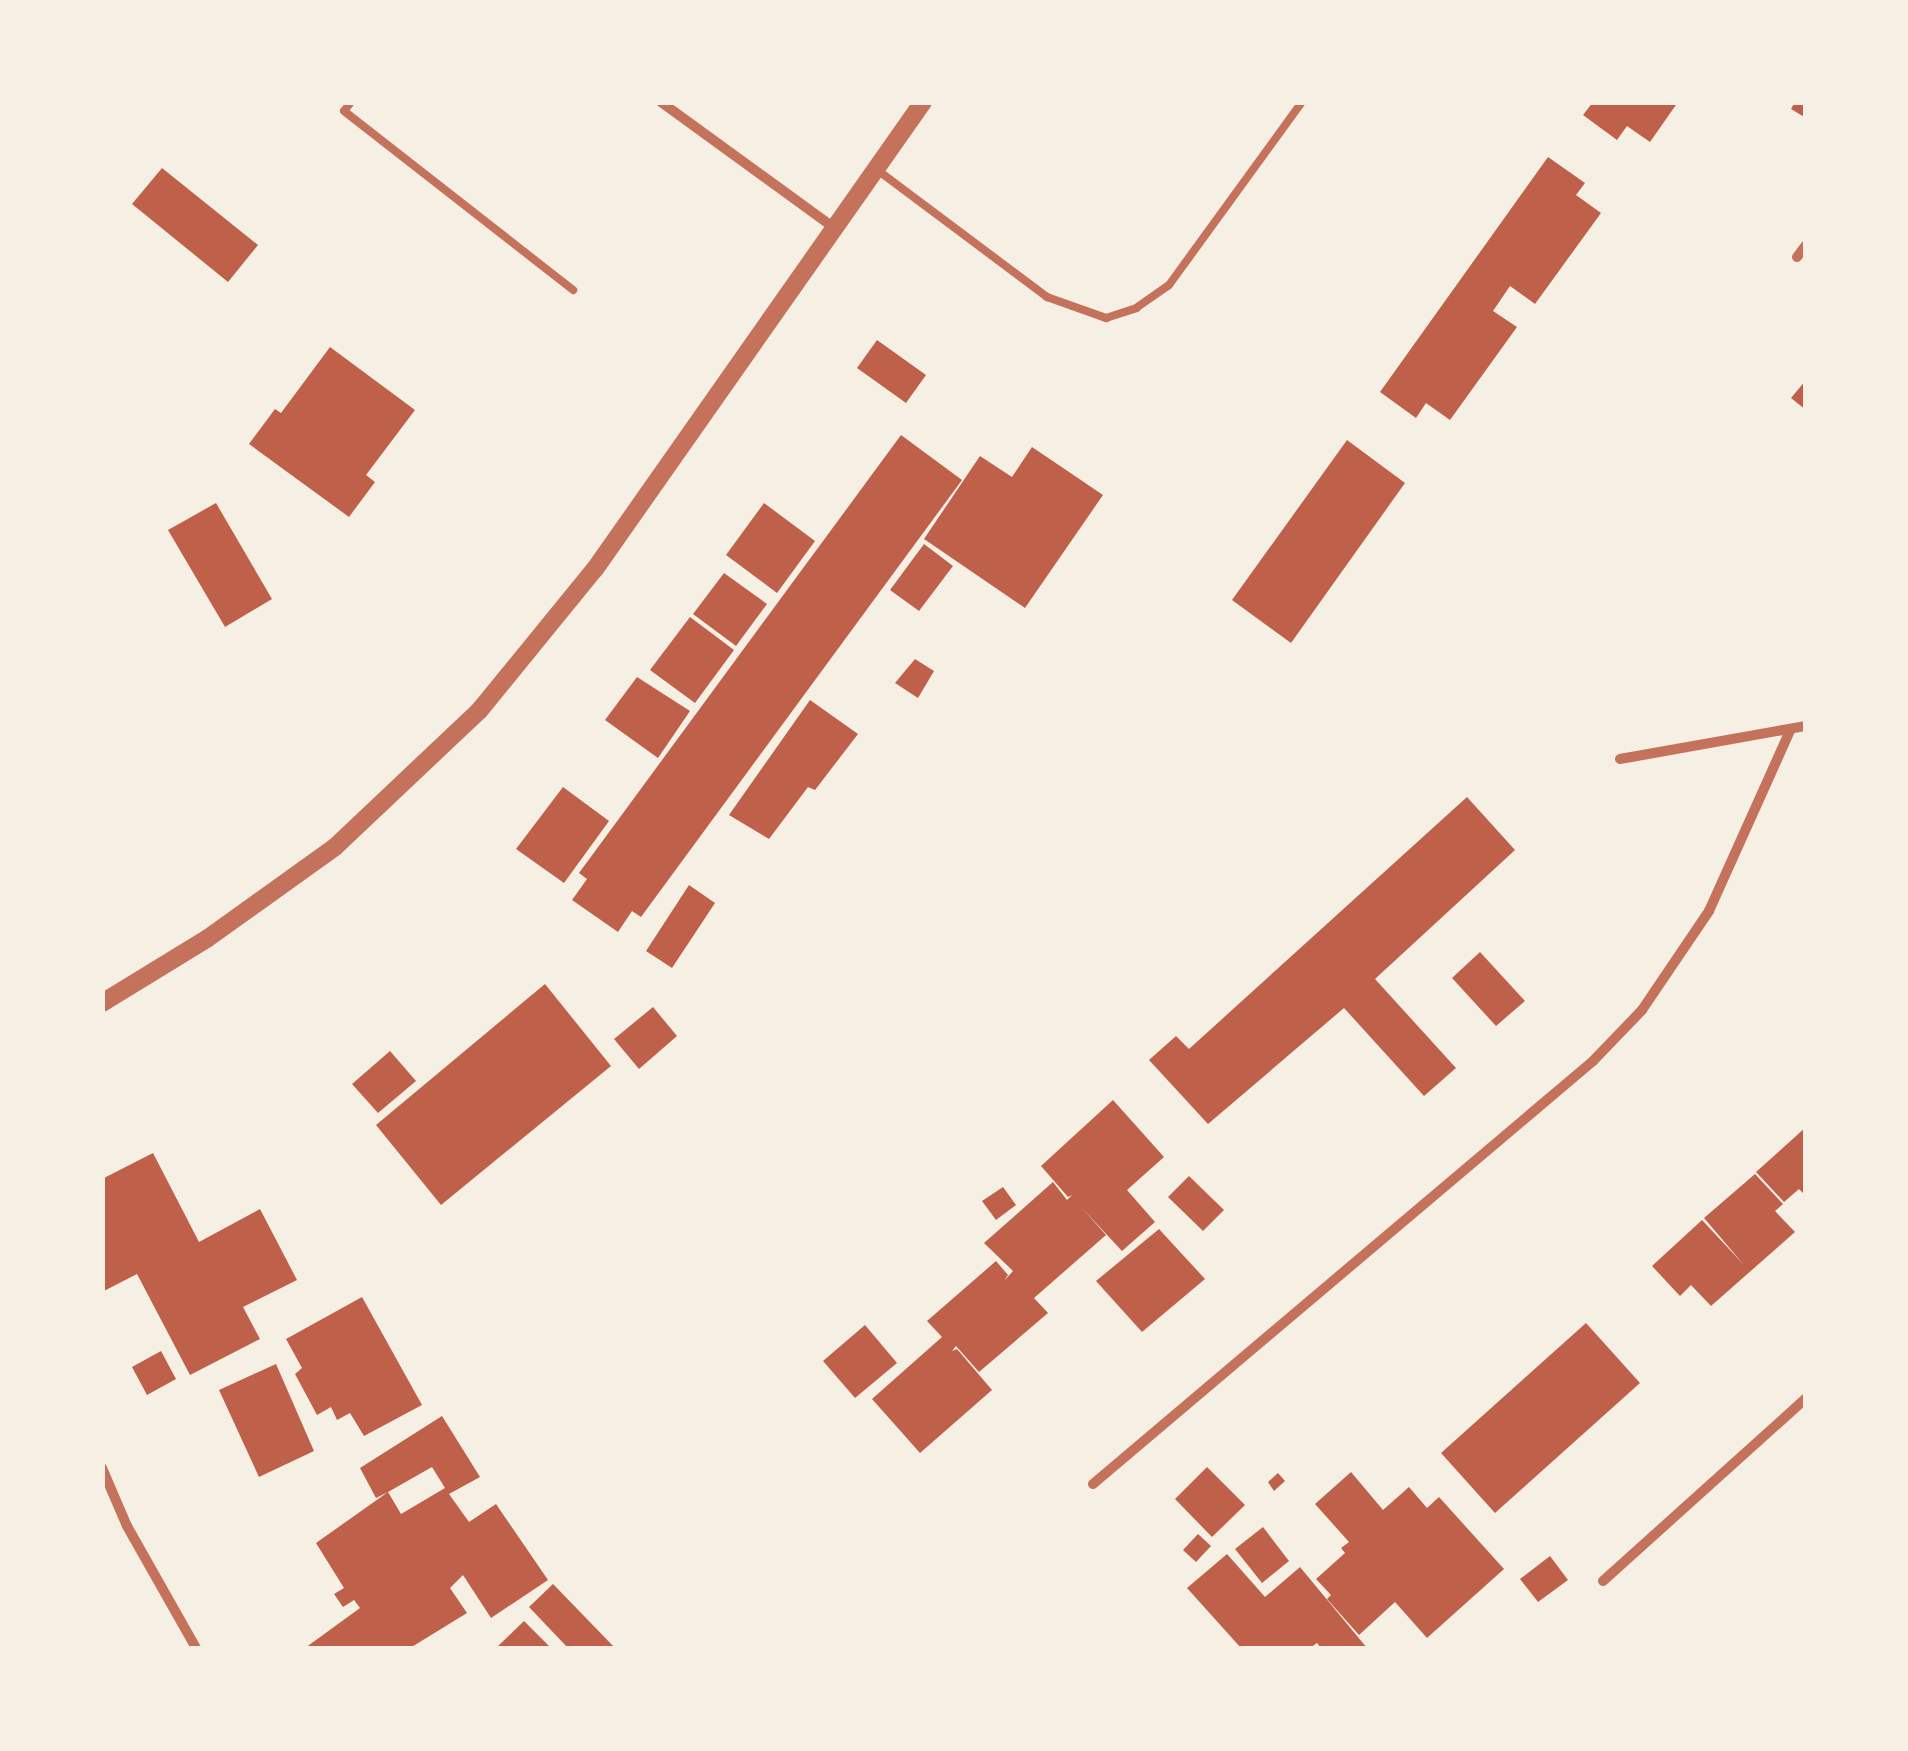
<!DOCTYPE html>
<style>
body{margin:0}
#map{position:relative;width:1908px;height:1751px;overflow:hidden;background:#f6efe4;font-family:"Work Sans",sans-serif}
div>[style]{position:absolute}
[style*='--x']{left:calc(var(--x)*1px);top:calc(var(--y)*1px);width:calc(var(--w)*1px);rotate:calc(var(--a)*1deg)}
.building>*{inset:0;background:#bf614a}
.service>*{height:8px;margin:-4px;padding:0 4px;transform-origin:4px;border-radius:4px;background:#c5725c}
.minor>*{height:10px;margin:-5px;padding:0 5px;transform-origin:5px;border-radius:5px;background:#c5725c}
.tertiary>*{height:18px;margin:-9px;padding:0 9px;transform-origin:9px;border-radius:9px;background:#c5725c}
span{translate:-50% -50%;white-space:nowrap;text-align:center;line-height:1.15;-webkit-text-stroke:10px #f6efe4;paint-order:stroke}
.frame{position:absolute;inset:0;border:105px solid #f6efe4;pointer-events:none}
</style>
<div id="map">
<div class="building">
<i style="clip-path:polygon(1593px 102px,1678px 102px,1650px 142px,1627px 126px,1617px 140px,1583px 115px)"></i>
<i style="clip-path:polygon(1795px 102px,1806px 102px,1806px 118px,1791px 109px)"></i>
<i style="clip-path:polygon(1548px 157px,1585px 183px,1576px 195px,1601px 213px,1535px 304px,1510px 286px,1493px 311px,1517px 327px,1450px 420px,1426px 403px,1416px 418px,1380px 392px)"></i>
<i style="clip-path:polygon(162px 168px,258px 245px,228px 282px,132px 204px)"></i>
<i style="clip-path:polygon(877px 340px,926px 375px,906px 403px,857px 368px)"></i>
<i style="clip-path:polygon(330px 347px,415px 410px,366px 475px,375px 482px,349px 517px,249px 444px,275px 409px,281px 413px)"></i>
<i style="clip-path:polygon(1806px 380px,1806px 410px,1791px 398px)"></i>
<i style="clip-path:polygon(901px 435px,962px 480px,641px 917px,632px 911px,618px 932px,572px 900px,587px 879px,579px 873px)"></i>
<i style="clip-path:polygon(1347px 440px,1405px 483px,1291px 643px,1232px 600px)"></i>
<i style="clip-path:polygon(1032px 447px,1103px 495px,1025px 608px,924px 539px,980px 456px,1012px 477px)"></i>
<i style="clip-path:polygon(216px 503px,272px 599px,225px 627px,168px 530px)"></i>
<i style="clip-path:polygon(764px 503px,815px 541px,777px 593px,726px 555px)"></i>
<i style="clip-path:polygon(924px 544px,953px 566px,919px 611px,890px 590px)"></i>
<i style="clip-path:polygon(724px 573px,767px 604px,736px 646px,693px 614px)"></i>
<i style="clip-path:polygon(690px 617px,734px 650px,695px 703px,650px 670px)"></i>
<i style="clip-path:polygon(915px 659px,934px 671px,918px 698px,895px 683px)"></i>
<i style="clip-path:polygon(637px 677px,690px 711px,658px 758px,605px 720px)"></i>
<i style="clip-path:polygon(810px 700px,858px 734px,815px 790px,808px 787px,769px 839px,729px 815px)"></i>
<i style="clip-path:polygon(563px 787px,609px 821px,564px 883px,516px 849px)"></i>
<i style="clip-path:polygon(1467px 797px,1515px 850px,1375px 979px,1456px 1068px,1424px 1096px,1344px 1008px,1208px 1124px,1149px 1060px,1176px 1036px,1189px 1049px)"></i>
<i style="clip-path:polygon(689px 885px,715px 903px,672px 968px,646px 951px)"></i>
<i style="clip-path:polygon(1480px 952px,1525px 1001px,1496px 1026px,1452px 978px)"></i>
<i style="clip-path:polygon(545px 984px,611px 1066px,441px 1205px,376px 1125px)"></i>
<i style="clip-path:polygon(653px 1007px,677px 1036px,639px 1069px,614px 1039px)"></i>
<i style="clip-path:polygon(390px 1051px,416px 1081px,378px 1113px,352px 1084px)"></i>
<i style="clip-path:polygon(1113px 1100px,1164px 1157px,1127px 1190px,1155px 1222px,1122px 1251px,1082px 1208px,1106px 1235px,1034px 1298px,1048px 1313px,979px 1372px,956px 1346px,952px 1351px,957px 1349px,992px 1390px,920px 1453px,872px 1399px,942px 1337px,927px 1321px,996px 1261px,1008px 1275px,1004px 1281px,1013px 1271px,984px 1243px,1053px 1182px,1067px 1200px,1072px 1195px,1068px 1197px,1041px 1166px)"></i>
<i style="clip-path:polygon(1806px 1127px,1806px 1196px,1799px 1189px,1784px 1202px,1756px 1172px)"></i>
<i style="clip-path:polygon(153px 1153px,199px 1242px,260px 1209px,297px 1280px,243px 1307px,260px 1339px,190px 1375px,137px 1274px,102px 1292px,102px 1179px)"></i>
<i style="clip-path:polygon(1755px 1174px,1783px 1204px,1775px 1211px,1795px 1232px,1711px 1306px,1691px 1285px,1680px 1296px,1652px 1266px,1702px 1220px,1744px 1265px,1704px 1218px)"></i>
<i style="clip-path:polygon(1189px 1176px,1224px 1210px,1203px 1231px,1168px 1197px)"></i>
<i style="clip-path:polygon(1003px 1187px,1016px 1205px,996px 1220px,982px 1201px)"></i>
<i style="clip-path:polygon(1159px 1229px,1205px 1279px,1142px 1332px,1096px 1281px)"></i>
<i style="clip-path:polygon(362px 1297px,422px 1405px,364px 1436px,350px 1413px,337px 1420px,331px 1407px,317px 1415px,295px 1374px,302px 1368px,286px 1339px)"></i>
<i style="clip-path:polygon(1586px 1323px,1640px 1383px,1495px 1513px,1441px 1453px)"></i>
<i style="clip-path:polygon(865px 1325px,897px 1363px,855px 1398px,823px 1361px)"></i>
<i style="clip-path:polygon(161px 1351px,176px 1379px,147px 1395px,132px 1367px)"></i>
<i style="clip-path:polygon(276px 1364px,314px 1451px,259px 1477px,219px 1390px)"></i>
<i style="clip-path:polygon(evenodd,442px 1416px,480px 1477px,449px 1494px,469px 1522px,496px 1504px,548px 1580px,491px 1618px,463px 1575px,450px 1588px,467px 1613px,410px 1648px,305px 1648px,360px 1608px,354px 1600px,343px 1607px,334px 1594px,344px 1588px,316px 1543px,388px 1492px,376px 1498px,360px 1468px,442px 1416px,432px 1467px,445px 1488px,401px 1514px,388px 1492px,432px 1467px)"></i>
<i style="clip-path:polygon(1207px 1467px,1245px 1505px,1212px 1537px,1175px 1499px)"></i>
<i style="clip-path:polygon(1351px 1472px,1383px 1510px,1409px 1487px,1427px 1508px,1439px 1497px,1504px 1569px,1427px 1638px,1395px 1602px,1359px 1635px,1327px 1599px,1331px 1595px,1316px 1579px,1345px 1553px,1341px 1548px,1349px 1542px,1315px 1504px)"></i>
<i style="clip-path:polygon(1278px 1473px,1285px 1481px,1274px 1491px,1268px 1482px)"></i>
<i style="clip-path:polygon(1263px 1527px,1289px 1561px,1262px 1583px,1235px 1549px)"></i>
<i style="clip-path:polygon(1198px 1534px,1211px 1546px,1196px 1562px,1183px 1550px)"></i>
<i style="clip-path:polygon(1227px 1554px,1265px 1597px,1300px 1567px,1367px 1648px,1321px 1648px,1317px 1643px,1310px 1648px,1241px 1648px,1187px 1588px)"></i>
<i style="clip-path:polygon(1550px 1556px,1568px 1580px,1538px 1602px,1520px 1579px)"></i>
<i style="clip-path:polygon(553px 1584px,615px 1648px,568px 1648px,529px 1607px)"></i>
<i style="clip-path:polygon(524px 1621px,551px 1648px,496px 1648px)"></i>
</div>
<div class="service">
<i style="--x:351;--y:102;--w:11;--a:128"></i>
<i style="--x:344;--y:111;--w:291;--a:38"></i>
<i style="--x:876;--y:169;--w:214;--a:36.8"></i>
<i style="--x:1047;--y:297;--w:63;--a:19.6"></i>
<i style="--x:1106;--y:318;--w:32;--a:-18"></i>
<i style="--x:1136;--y:308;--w:40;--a:-34.9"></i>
<i style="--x:1169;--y:285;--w:226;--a:-54"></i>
</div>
<div class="minor">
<i style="--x:661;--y:102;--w:213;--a:36"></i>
<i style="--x:1797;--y:257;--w:15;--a:-53"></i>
<i style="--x:1620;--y:759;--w:189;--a:-10.1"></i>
<i style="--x:102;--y:1468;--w:63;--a:66.7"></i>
<i style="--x:127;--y:1526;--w:140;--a:60.5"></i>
<i style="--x:1093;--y:1484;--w:655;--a:-40.23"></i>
<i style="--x:1593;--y:1061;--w:71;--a:-46.1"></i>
<i style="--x:1642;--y:1010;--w:120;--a:-55.9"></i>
<i style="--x:1709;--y:911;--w:197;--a:-65.8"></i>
<i style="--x:1603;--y:1581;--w:273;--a:-42"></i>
</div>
<div class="tertiary">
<i style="--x:102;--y:1003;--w:124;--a:-31.5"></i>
<i style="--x:208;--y:938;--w:156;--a:-35.6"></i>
<i style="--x:335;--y:847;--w:198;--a:-43.4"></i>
<i style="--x:479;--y:711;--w:183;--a:-50.8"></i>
<i style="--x:595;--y:569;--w:571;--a:-54.92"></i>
</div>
<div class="frame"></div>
</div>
